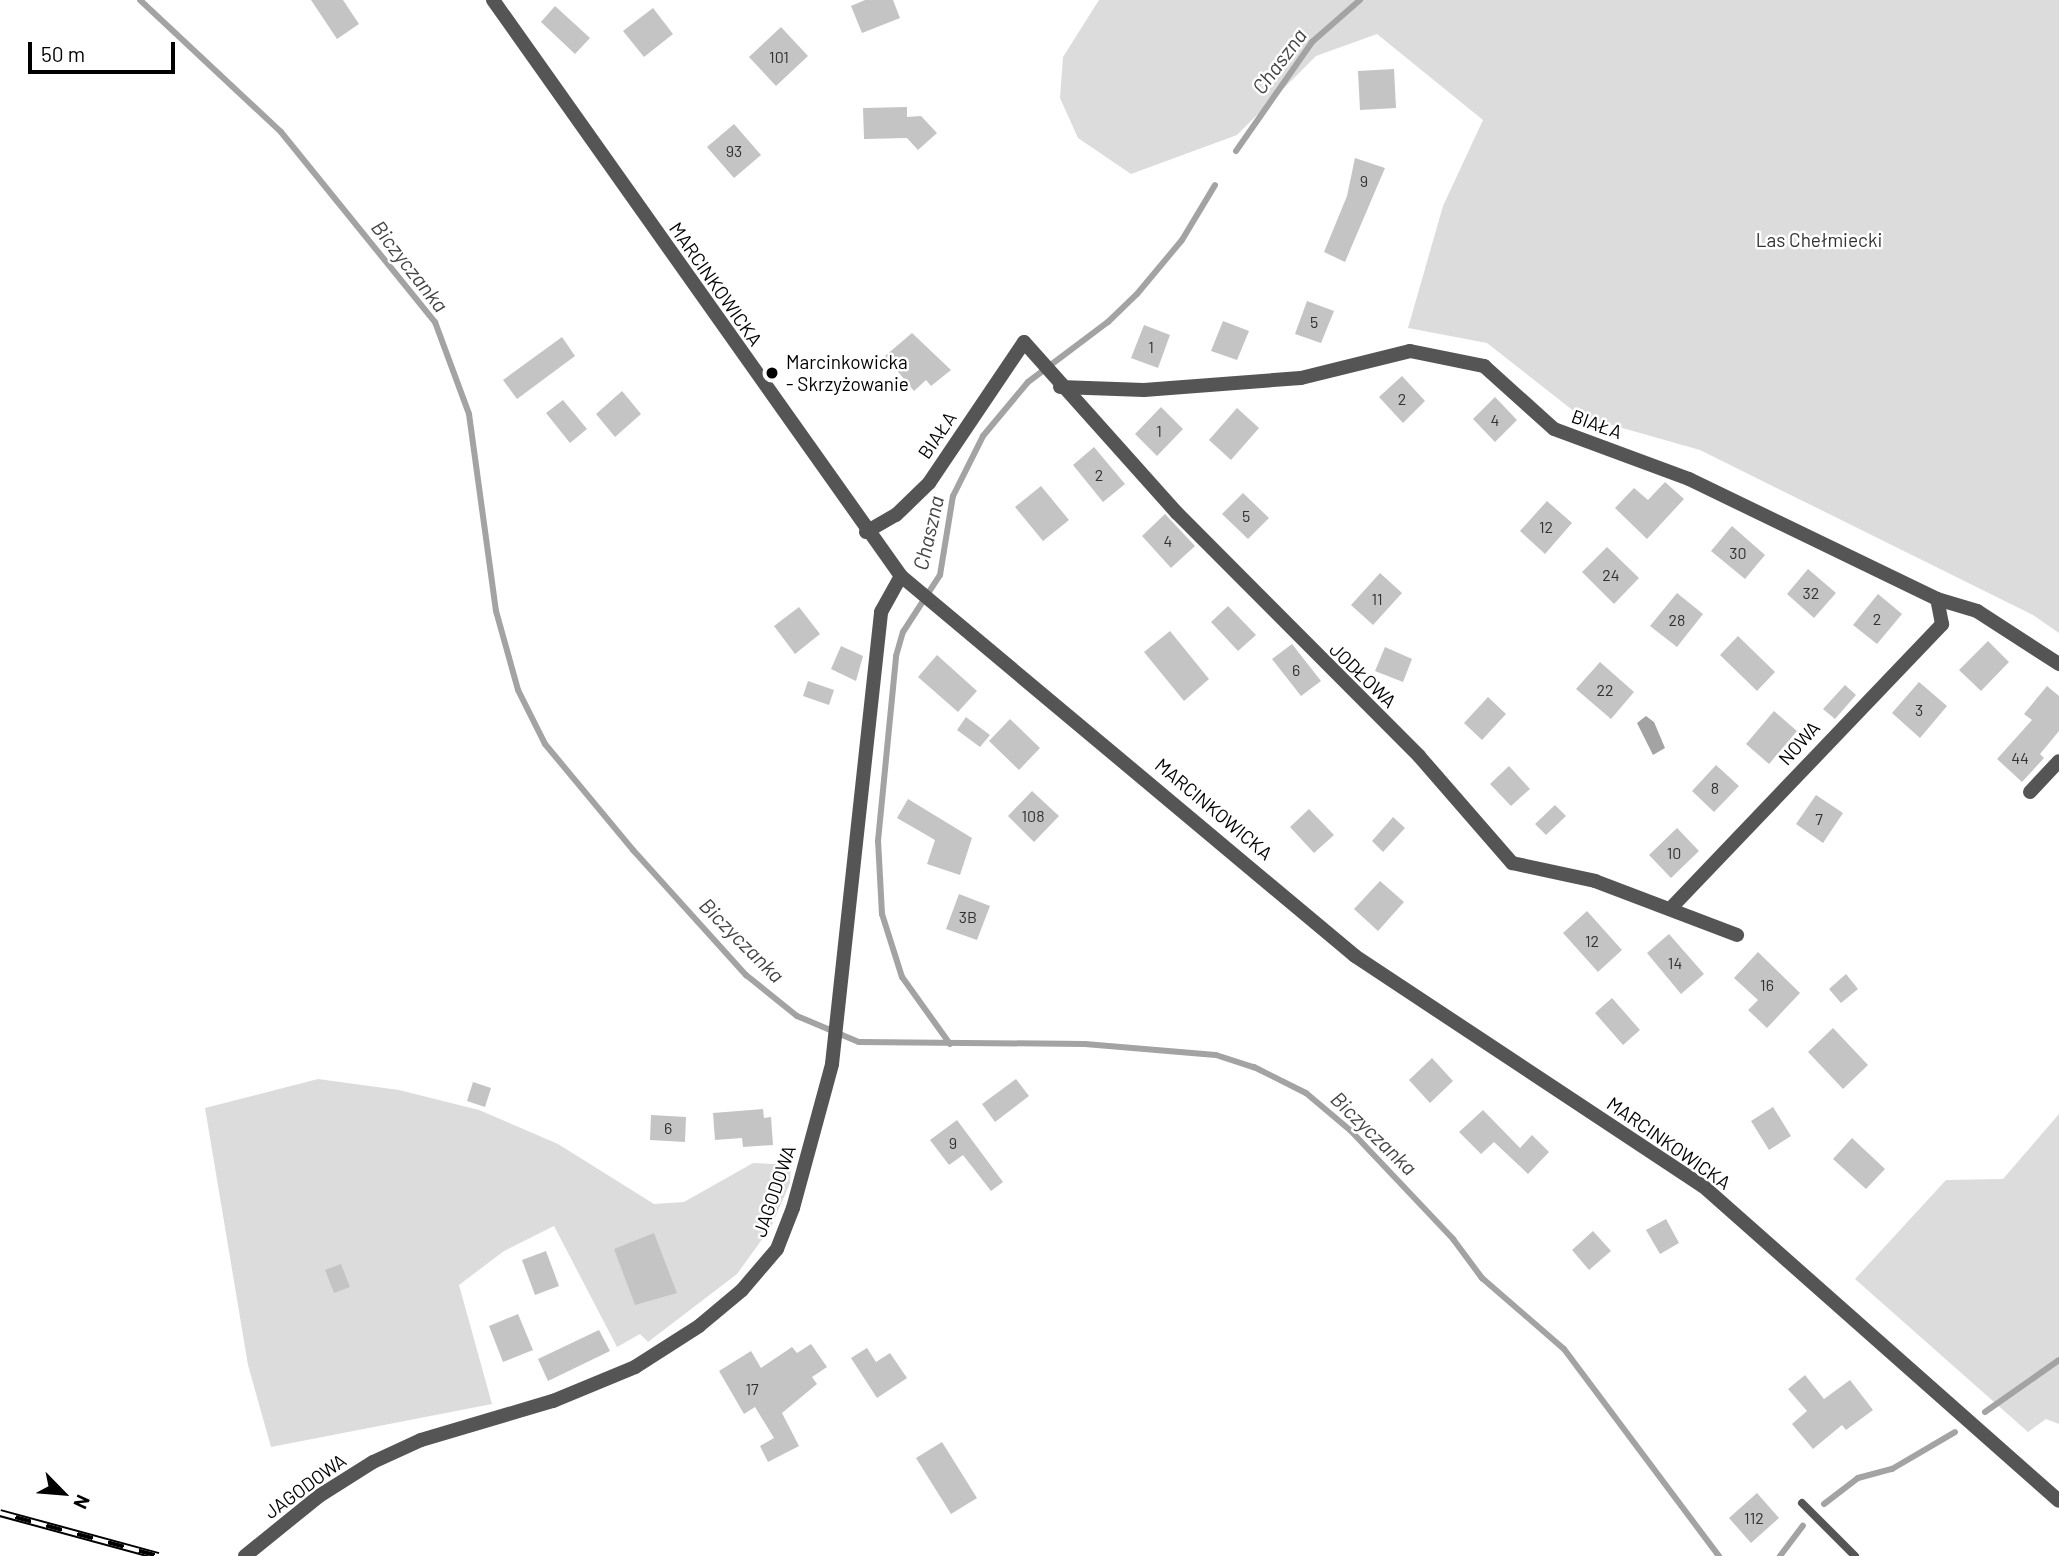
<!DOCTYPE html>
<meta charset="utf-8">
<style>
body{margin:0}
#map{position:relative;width:2059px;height:1556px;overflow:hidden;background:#fff;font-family:Barlow,sans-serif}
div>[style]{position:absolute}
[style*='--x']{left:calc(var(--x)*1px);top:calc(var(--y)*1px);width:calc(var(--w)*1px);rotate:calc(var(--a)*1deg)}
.green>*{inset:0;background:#dcdcdc}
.water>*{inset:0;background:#a3a3a3}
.stream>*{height:6px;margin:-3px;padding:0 3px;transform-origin:3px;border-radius:3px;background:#a3a3a3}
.building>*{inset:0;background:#c4c4c4}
.service>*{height:8px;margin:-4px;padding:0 4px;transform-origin:4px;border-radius:4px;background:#555}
.minor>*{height:14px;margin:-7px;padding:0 7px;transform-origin:7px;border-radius:7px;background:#555}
.tertiary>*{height:14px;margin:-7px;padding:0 7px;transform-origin:7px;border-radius:7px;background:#555}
.rail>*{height:8px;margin-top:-4px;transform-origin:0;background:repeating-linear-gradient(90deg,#fff 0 16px,#000 0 32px);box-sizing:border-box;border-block:2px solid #000}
.dots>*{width:19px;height:19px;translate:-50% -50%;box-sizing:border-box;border:4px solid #fff;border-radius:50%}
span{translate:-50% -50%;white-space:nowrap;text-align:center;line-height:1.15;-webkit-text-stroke:5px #fff;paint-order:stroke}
.number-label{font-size:16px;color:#313131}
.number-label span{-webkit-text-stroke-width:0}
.park-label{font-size:19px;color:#333}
.street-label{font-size:19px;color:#000}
.poi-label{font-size:19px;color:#000}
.left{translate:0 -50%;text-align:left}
.water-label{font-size:21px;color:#444;font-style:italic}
.north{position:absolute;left:28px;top:1458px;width:70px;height:70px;-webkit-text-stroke:5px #fff;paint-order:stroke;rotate:115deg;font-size:19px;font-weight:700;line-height:28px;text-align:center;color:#000}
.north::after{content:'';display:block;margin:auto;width:24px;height:32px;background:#000;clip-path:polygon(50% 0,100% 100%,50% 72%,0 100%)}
.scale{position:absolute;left:28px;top:42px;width:147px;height:32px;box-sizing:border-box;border:4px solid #000;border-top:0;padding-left:9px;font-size:21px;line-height:24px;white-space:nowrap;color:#000;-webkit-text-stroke:5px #fff;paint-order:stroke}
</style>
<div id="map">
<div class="green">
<i style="clip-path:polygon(1099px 0,2059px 0,2059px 633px,2033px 615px,1700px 450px,1580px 416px,1487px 343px,1408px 328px,1443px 206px,1483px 120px,1377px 34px,1316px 56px,1237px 135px,1131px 174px,1078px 138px,1060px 98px,1063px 57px)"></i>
<i style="clip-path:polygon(318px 1079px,399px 1090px,479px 1110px,558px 1144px,654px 1204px,684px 1202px,753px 1163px,791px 1165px,790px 1183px,771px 1227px,737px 1274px,648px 1342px,640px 1334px,617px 1347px,554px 1226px,504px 1251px,459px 1285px,492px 1404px,271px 1447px,248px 1365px,205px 1108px)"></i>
<i style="clip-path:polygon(2059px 1114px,2059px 1424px,2046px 1419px,2028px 1432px,1855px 1279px,1946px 1180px,2003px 1179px)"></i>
</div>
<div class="water">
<i style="clip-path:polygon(1646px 716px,1654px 722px,1665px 748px,1653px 755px,1637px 723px)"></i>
</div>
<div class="stream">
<i style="--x:140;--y:0;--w:193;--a:43.1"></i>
<i style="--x:281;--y:132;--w:245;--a:51"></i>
<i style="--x:435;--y:322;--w:98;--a:69.7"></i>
<i style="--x:469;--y:414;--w:199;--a:82.2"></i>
<i style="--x:496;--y:611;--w:82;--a:74.4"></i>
<i style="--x:518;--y:690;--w:60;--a:63.4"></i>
<i style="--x:545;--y:744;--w:138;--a:50.3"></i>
<i style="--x:633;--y:850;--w:169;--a:47.9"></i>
<i style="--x:746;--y:975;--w:65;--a:38.8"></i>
<i style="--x:797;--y:1016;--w:67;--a:22.8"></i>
<i style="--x:859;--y:1042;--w:226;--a:0.5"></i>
<i style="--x:1085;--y:1044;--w:131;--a:4.8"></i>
<i style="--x:1216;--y:1055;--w:40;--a:18"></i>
<i style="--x:1254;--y:1067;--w:58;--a:26.6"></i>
<i style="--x:1306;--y:1093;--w:59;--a:40.2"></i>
<i style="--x:1351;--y:1131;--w:149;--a:46.6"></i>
<i style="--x:1453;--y:1239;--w:49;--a:53.4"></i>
<i style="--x:1482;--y:1278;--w:108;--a:40.9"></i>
<i style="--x:1564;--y:1349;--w:259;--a:53.2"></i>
<i style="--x:1236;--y:151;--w:133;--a:-55.1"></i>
<i style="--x:1312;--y:42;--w:64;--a:-41.2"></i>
<i style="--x:950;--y:1044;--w:82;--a:-125.6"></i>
<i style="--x:902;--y:977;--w:66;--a:-107.6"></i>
<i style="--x:882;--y:914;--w:73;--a:-93.1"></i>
<i style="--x:878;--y:841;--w:186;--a:-84.4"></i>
<i style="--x:896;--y:656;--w:25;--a:-74"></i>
<i style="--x:903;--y:632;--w:68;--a:-57"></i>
<i style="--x:940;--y:575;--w:80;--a:-80.7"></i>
<i style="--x:953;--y:496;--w:67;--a:-63.4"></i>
<i style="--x:983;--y:436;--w:70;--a:-50.2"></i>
<i style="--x:1028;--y:382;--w:100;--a:-36.9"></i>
<i style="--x:1108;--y:322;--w:40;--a:-44"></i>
<i style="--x:1137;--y:294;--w:70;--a:-50.2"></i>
<i style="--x:1182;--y:240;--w:64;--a:-59"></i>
<i style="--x:1985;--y:1412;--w:90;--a:-35.1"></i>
<i style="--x:1824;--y:1504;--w:43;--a:-37.4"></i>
<i style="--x:1858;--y:1478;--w:35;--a:-15"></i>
<i style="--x:1892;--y:1469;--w:73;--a:-30.4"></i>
<i style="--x:1780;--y:1556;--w:38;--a:-53"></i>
</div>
<div class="building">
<i style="clip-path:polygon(311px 0,343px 0,359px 24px,337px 39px)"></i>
<i style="clip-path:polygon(865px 0,893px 0,900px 18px,862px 33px,851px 6px)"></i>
<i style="clip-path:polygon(555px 6px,590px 38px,575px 54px,541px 22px)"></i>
<i style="clip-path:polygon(653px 8px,673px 34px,644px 57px,623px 31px)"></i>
<i style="clip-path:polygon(781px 27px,808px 56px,776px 86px,749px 57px)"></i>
<i style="clip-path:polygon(1394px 69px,1396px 108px,1360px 110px,1358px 71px)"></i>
<i style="clip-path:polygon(907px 107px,907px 117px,921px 116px,937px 133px,918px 150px,907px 138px,864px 139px,863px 108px)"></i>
<i style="clip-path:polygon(734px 124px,761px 155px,734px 178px,707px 147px)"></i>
<i style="clip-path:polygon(1355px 158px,1385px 168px,1345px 262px,1324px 252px,1347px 196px)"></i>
<i style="clip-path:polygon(1307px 301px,1334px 311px,1321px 343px,1295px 334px)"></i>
<i style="clip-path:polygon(1223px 321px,1249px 331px,1237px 360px,1211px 351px)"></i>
<i style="clip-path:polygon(1144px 325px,1170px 335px,1158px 368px,1131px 358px)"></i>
<i style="clip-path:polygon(912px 333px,951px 370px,931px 386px,926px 380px,914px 391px,885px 356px)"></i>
<i style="clip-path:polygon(562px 337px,575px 356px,517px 399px,503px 380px)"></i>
<i style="clip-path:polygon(1402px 376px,1425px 401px,1403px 423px,1379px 397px)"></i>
<i style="clip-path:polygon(622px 391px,641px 414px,615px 437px,596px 414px)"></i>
<i style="clip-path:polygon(1495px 397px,1517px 420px,1495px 442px,1473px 419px)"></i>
<i style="clip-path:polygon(563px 400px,587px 429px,570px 443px,546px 413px)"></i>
<i style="clip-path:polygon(1161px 407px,1183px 429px,1157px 456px,1135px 434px)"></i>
<i style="clip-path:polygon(1237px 408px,1259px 428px,1231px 460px,1209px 440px)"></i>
<i style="clip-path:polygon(1094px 447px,1125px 484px,1103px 502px,1073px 465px)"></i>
<i style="clip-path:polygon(1665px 482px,1684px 499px,1647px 539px,1615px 508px,1634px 488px,1648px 500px)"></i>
<i style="clip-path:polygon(1041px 486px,1069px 520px,1043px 541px,1015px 507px)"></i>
<i style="clip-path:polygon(1243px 493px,1269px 518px,1248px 539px,1222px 514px)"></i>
<i style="clip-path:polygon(1547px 501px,1572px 523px,1545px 554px,1520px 531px)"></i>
<i style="clip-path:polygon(1165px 514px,1195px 546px,1171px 568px,1142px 536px)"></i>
<i style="clip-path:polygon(1732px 526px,1765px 555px,1745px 579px,1711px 551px)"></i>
<i style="clip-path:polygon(1607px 547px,1639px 578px,1614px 604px,1582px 572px)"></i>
<i style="clip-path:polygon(1808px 569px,1836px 593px,1814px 618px,1787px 594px)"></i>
<i style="clip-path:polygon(1380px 573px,1402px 593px,1373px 625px,1351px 605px)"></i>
<i style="clip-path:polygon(1677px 593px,1703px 614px,1677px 647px,1650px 626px)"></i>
<i style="clip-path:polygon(1878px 594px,1902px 614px,1877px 644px,1853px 625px)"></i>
<i style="clip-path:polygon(1228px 606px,1256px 635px,1238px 651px,1211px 622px)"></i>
<i style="clip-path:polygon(799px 607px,820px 634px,795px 654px,774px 626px)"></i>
<i style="clip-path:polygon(1170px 631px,1209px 679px,1184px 701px,1144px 652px)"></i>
<i style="clip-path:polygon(1738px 636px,1775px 672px,1757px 691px,1720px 655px)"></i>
<i style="clip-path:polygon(1988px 641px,2009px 662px,1981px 691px,1959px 670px)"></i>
<i style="clip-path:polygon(1292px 644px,1321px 681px,1301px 696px,1272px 659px)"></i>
<i style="clip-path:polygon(841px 646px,863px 656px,856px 681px,831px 669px)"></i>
<i style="clip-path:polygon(1385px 647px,1412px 659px,1403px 682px,1375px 671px)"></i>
<i style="clip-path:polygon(937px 655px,977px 691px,958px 712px,918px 677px)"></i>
<i style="clip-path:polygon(1600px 662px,1634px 692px,1611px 719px,1576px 689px)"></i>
<i style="clip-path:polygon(808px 681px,834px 690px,829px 705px,803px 696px)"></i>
<i style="clip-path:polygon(1919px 682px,1947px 706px,1920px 738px,1892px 713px)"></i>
<i style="clip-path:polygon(1845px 685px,1856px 695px,1835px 719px,1823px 709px)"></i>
<i style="clip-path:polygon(2047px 686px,2059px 696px,2059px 731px,2040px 754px,2044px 758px,2022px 782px,1997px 759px,2032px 720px,2024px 714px)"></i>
<i style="clip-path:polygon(1488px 697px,1506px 714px,1482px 740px,1464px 723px)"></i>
<i style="clip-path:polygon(1774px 711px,1797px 731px,1769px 764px,1746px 744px)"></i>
<i style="clip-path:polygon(966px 717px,990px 735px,980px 747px,957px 730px)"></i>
<i style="clip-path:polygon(1010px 719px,1040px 748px,1019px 770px,989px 741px)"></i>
<i style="clip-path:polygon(1716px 765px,1739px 786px,1714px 812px,1692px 791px)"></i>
<i style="clip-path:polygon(1509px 766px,1530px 789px,1511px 806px,1490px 784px)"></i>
<i style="clip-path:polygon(1032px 791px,1059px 816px,1034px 842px,1008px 816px)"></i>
<i style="clip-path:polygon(1816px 795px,1843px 813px,1823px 843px,1796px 824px)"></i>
<i style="clip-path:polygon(908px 799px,972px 838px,960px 875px,927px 864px,935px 840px,897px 818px)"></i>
<i style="clip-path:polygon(1555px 805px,1566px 816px,1546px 835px,1535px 824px)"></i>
<i style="clip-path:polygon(1309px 809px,1334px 835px,1314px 853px,1290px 827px)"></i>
<i style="clip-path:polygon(1393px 817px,1405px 828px,1383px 852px,1372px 841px)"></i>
<i style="clip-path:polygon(1677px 828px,1699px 851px,1671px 878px,1649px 855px)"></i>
<i style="clip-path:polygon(1380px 881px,1404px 902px,1378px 931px,1354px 909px)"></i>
<i style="clip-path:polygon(959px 894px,990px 906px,977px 940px,946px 929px)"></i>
<i style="clip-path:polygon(1587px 911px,1622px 950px,1598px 972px,1563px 933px)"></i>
<i style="clip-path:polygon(1669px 934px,1704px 974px,1681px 994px,1647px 953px)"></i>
<i style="clip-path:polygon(1758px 952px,1800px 993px,1767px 1028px,1748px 1010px,1758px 1000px,1734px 978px)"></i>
<i style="clip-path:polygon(1846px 974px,1858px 989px,1841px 1003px,1829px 989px)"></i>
<i style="clip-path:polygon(1612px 998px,1640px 1030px,1623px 1045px,1595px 1013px)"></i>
<i style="clip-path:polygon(1833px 1028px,1868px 1065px,1843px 1089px,1808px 1052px)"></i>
<i style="clip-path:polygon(1432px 1058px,1453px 1081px,1430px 1103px,1409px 1080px)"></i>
<i style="clip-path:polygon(1016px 1079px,1029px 1096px,995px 1122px,982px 1104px)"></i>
<i style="clip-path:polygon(473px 1082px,491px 1088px,485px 1107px,467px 1101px)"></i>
<i style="clip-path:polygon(1773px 1107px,1791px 1136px,1769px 1150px,1751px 1121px)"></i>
<i style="clip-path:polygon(763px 1109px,764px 1118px,771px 1117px,773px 1145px,743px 1147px,742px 1138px,715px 1140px,713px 1113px)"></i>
<i style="clip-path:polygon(1483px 1110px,1520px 1148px,1532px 1135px,1549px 1152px,1528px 1174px,1494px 1142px,1481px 1154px,1459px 1132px)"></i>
<i style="clip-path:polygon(651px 1115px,686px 1117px,685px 1142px,650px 1140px)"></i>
<i style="clip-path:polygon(957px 1120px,1003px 1182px,991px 1191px,963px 1155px,949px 1165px,930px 1140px)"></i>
<i style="clip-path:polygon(1852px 1138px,1885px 1169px,1866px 1189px,1833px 1159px)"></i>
<i style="clip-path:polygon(1666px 1219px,1679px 1243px,1660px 1254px,1646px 1230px)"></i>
<i style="clip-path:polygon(1593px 1231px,1611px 1251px,1589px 1270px,1572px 1250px)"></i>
<i style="clip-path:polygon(654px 1233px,677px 1293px,635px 1305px,614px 1249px)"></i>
<i style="clip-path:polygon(546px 1251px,559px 1286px,535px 1295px,522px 1260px)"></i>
<i style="clip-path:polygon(341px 1264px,350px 1287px,334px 1293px,325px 1270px)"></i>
<i style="clip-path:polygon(518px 1314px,533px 1350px,503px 1362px,489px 1326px)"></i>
<i style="clip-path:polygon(599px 1330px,610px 1351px,548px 1381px,538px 1359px)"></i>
<i style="clip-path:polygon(811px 1344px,827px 1367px,812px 1377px,817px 1384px,782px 1413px,799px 1446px,768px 1462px,760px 1446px,774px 1438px,755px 1407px,744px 1414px,719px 1371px,751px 1351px,761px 1368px,792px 1347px,797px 1353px)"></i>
<i style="clip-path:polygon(867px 1348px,876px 1362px,890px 1353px,907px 1378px,877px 1398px,851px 1358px)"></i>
<i style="clip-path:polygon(1805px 1375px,1824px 1399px,1850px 1380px,1873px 1410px,1846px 1430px,1842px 1425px,1813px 1449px,1792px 1424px,1807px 1411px,1788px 1389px)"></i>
<i style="clip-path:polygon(942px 1442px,977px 1498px,951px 1514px,916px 1458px)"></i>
<i style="clip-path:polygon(1757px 1493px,1779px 1518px,1751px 1543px,1729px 1518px)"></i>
</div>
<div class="service">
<i style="--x:1802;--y:1503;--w:75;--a:45"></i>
</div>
<div class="minor">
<i style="--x:1060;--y:387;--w:84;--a:2"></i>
<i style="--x:1144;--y:390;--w:157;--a:-4.4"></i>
<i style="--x:1301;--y:378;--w:112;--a:-13.9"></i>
<i style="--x:1410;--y:351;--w:76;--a:11.5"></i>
<i style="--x:1484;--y:366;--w:94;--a:42"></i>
<i style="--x:1554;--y:429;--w:144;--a:20.3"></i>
<i style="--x:1689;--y:479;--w:276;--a:25.8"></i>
<i style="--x:1937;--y:599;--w:42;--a:16.7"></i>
<i style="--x:1977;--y:611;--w:98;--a:32.9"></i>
<i style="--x:866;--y:532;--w:34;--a:-30"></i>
<i style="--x:896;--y:515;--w:46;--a:-44.1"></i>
<i style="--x:929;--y:483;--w:170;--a:-56"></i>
<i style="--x:1024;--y:342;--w:229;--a:48.2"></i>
<i style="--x:1177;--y:513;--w:343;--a:45.1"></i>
<i style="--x:1419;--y:756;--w:142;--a:49"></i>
<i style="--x:1512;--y:863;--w:85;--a:12.2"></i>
<i style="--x:1595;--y:881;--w:152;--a:20.8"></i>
<i style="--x:2030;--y:792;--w:42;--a:-46.9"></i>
<i style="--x:1670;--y:909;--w:394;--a:-46.3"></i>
<i style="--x:1942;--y:624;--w:25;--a:-101"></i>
<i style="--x:245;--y:1556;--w:95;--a:-39"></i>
<i style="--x:319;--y:1496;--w:64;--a:-32.2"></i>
<i style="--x:373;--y:1462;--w:53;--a:-24.6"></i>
<i style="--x:421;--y:1440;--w:138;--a:-16.5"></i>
<i style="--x:553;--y:1401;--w:89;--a:-22.5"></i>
<i style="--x:635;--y:1367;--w:76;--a:-32.6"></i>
<i style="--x:699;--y:1326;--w:56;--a:-39.9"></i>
<i style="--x:742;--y:1290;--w:54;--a:-49.5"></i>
<i style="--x:777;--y:1249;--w:44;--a:-68.7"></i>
<i style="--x:793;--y:1208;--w:149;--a:-74.8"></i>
<i style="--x:832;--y:1064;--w:455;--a:-83.8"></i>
<i style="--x:881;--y:612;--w:41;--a:-60.9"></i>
</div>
<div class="tertiary">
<i style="--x:493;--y:0;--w:706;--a:54.69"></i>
<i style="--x:901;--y:576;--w:592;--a:39.93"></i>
<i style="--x:1355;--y:956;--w:417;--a:33.5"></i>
<i style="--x:1703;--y:1186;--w:475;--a:41.5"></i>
</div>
<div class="rail">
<i style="--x:0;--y:1513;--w:164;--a:15.2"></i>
</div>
<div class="dots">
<i style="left:772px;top:373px;background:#000"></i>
</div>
<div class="number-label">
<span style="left:779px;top:57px">101</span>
<span style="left:734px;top:151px">93</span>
<span style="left:1364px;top:181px">9</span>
<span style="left:1314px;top:322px">5</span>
<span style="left:1151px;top:347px">1</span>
<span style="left:1402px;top:399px">2</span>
<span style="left:1495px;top:420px">4</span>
<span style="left:1159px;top:431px">1</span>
<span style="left:1099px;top:475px">2</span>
<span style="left:1246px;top:516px">5</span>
<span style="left:1546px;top:527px">12</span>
<span style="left:1168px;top:541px">4</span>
<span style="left:1738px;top:553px">30</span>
<span style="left:1611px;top:575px">24</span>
<span style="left:1811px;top:593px">32</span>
<span style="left:1377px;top:599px">11</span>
<span style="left:1877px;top:619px">2</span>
<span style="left:1677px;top:620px">28</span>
<span style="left:1296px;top:670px">6</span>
<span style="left:1605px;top:690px">22</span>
<span style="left:1919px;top:710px">3</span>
<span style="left:2020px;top:758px">44</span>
<span style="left:1715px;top:788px">8</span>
<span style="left:1033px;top:816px">108</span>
<span style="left:1819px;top:819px">7</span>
<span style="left:1674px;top:853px">10</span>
<span style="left:968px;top:917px">3B</span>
<span style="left:1592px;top:941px">12</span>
<span style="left:1675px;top:963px">14</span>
<span style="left:1767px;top:985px">16</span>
<span style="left:668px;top:1128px">6</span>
<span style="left:953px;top:1143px">9</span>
<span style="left:752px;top:1389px">17</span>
<span style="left:1754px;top:1518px">112</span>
</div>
<div class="park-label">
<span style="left:1819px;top:240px">Las Chełmiecki</span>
</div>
<div class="street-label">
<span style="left:716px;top:284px;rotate:55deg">MARCINKOWICKA</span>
<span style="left:1597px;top:424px;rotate:20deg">BIAŁA</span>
<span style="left:937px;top:435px;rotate:-56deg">BIAŁA</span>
<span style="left:1363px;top:675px;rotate:44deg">JODŁOWA</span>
<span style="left:1799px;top:743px;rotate:-48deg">NOWA</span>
<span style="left:1214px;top:809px;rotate:40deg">MARCINKOWICKA</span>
<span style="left:1669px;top:1143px;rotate:35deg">MARCINKOWICKA</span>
<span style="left:774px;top:1191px;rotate:-71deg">JAGODOWA</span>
<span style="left:305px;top:1486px;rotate:-36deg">JAGODOWA</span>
</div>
<div class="poi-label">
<span class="left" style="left:786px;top:373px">Marcinkowicka<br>- Skrzyżowanie</span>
</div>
<div class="water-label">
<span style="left:1279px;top:61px;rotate:-53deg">Chaszna</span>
<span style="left:410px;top:266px;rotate:52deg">Biczyczanka</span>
<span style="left:928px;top:533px;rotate:-77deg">Chaszna</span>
<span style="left:742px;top:940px;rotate:45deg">Biczyczanka</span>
<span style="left:1374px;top:1133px;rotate:44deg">Biczyczanka</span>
</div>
<div class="north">N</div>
<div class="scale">50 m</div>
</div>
